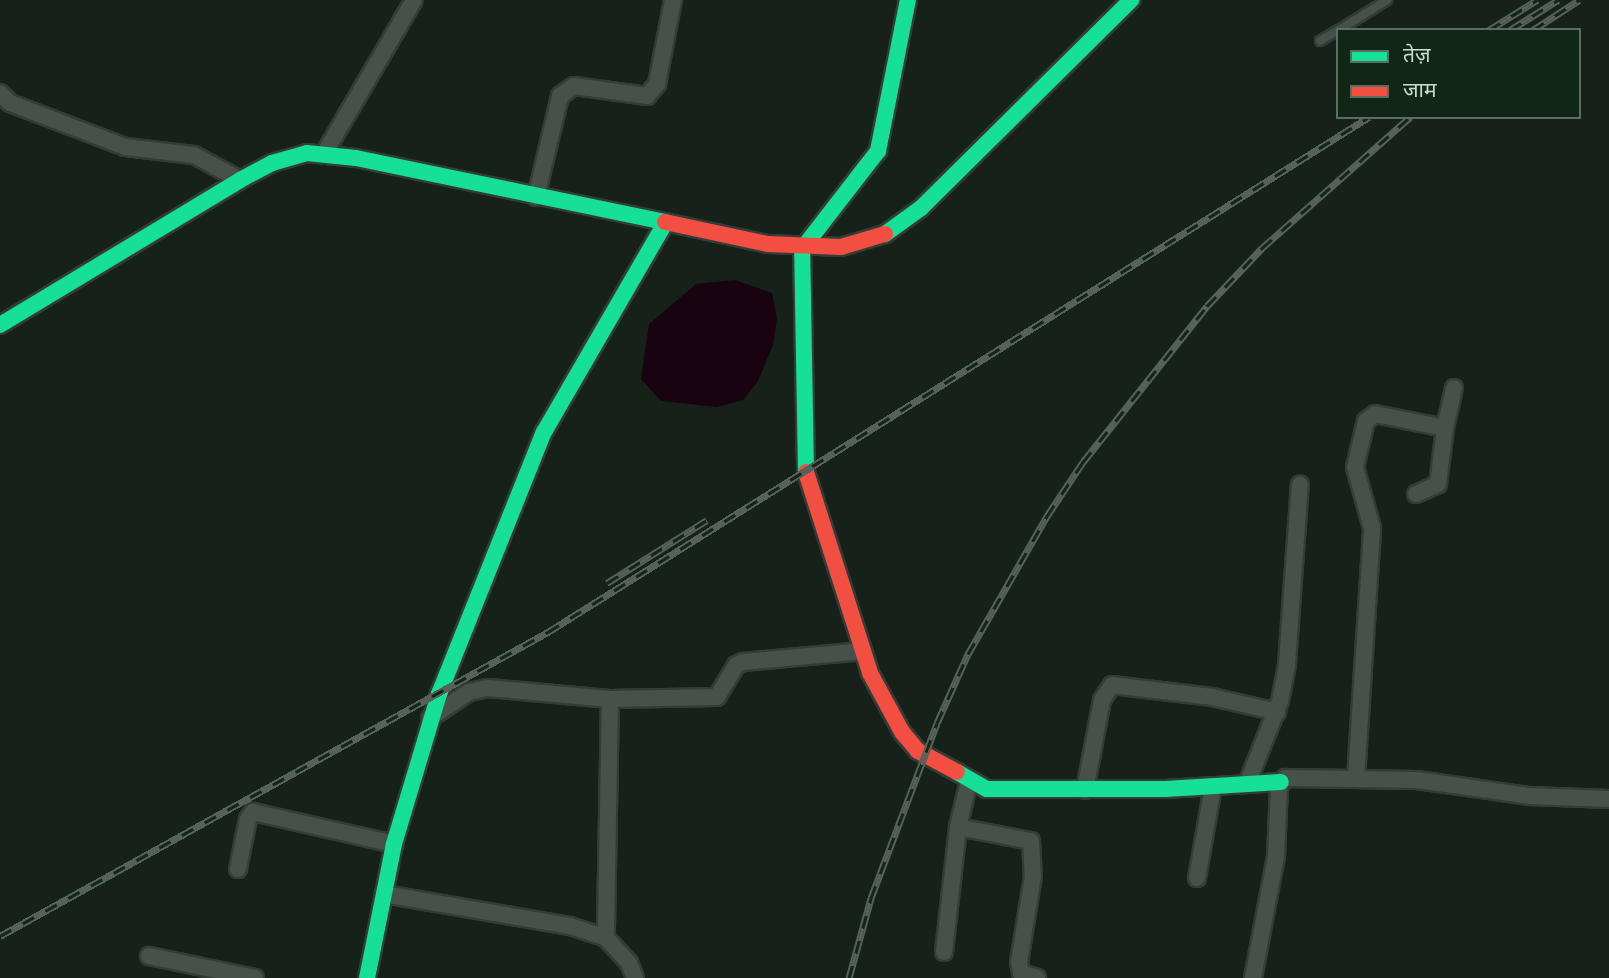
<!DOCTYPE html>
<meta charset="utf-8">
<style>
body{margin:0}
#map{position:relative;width:1609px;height:978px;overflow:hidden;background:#152119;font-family:Roboto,"Noto Sans Devanagari",sans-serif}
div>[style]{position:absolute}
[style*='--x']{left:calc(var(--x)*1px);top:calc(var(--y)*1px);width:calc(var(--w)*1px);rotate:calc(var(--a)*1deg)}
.water>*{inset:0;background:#1a0310}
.roads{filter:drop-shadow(2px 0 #333c36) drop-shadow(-2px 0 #333c36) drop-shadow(0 2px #333c36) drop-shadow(0 -2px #333c36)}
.lane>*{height:8px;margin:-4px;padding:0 4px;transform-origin:4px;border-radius:4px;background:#47514b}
.street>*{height:16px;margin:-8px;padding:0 8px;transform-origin:8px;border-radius:8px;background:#47514b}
.fast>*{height:16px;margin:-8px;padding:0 8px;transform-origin:8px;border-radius:8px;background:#16e098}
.jam>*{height:16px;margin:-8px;padding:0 8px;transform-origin:8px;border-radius:8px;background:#f24e42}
.rail>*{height:7px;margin-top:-3.5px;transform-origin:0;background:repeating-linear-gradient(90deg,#102617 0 13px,#58605a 0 26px);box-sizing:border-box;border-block:2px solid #58605a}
span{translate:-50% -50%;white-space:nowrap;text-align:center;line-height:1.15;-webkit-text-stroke:7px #102617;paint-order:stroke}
.legend{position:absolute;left:1336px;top:28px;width:245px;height:91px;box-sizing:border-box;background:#102617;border:2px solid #5c6e61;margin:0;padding:9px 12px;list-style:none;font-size:21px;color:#cddad0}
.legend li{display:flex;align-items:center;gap:14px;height:35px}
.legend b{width:35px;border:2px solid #5c6e61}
</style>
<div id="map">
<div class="water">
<i style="clip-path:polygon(735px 280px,772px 293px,777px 318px,773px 345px,758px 381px,743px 400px,717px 407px,661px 401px,641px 379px,649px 324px,696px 284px)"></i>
</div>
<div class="roads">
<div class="lane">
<i style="--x:1339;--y:30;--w:57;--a:-32"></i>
<i style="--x:1320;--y:41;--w:21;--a:-31"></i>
</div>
<div class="street">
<i style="--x:0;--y:93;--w:14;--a:45"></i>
<i style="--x:10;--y:103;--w:123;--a:20.9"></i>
<i style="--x:125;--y:147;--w:69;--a:6.6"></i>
<i style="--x:194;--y:155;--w:52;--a:28.5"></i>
<i style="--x:324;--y:154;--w:178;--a:-59.7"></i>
<i style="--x:536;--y:197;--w:104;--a:-76.6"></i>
<i style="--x:560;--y:96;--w:17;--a:-36"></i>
<i style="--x:574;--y:86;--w:74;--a:7.8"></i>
<i style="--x:647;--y:96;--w:16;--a:-50"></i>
<i style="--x:657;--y:84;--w:86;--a:-79.2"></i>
<i style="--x:1416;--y:494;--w:24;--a:-24"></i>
<i style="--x:1438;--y:484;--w:56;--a:-82.9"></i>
<i style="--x:610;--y:699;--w:107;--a:-1.1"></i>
<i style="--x:717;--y:697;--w:37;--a:-59"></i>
<i style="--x:736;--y:665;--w:8;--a:-23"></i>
<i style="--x:743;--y:662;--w:121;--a:-5.2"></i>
<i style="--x:430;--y:718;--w:47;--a:-33.7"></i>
<i style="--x:469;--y:692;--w:19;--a:-12"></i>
<i style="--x:488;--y:688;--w:122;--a:5.2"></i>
<i style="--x:610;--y:699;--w:239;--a:91"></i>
<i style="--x:1356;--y:778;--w:251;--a:-86.3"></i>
<i style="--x:1372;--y:528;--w:63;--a:-105.6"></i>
<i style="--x:1355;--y:467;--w:47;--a:-76.6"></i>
<i style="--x:1366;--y:421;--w:11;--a:-38"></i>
<i style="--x:1375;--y:414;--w:71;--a:11.3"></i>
<i style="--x:1445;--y:428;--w:41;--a:-77.3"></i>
<i style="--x:1247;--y:784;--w:89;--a:-68.3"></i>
<i style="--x:1280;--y:701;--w:38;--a:-79"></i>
<i style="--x:1287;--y:664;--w:180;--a:-85.9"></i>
<i style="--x:1085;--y:790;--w:92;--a:-79.3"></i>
<i style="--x:1102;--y:700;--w:18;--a:-56"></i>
<i style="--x:1112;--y:685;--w:101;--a:6.8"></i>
<i style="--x:1212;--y:697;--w:67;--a:13"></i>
<i style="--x:958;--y:827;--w:74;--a:10.9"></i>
<i style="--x:1031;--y:841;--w:35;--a:87"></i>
<i style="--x:1033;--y:876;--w:87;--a:99.2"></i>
<i style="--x:1019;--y:962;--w:11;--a:80"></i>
<i style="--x:1021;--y:973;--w:17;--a:17"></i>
<i style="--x:238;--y:869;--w:51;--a:-78.7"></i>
<i style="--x:248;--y:819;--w:9;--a:-54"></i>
<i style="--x:253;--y:812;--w:145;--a:12.8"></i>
<i style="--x:1197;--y:878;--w:93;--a:-80.1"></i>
<i style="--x:384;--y:894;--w:189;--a:9.8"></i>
<i style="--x:570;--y:926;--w:38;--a:18"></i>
<i style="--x:606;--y:938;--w:34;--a:47"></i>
<i style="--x:629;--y:963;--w:16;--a:68"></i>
<i style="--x:944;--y:952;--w:126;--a:-83.6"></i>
<i style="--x:958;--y:827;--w:47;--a:-76.6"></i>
<i style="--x:149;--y:956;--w:108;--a:11.7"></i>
<i style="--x:1253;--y:978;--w:124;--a:-79.3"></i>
<i style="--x:1276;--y:856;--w:69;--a:-87.5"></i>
<i style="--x:1279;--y:787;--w:11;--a:-56"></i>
<i style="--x:1285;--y:778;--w:132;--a:0.9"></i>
<i style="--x:1417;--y:780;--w:114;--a:8.1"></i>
<i style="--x:1530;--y:796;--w:79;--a:2.2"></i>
</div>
<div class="fast">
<i style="--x:885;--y:234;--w:44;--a:-35.8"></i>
<i style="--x:921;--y:208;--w:296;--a:-44.7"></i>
<i style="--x:0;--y:325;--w:280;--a:-31.1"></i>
<i style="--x:240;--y:180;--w:36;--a:-28"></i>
<i style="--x:272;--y:163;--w:36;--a:-16"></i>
<i style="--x:307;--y:153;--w:49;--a:5.8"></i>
<i style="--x:356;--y:158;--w:316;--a:11.7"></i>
<i style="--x:806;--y:472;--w:223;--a:-91"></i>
<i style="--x:802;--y:249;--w:124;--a:-52.2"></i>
<i style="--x:878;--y:151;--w:154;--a:-78.8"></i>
<i style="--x:957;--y:772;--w:34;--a:30"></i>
<i style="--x:987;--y:789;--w:178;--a:0"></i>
<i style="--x:1165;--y:789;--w:116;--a:-3.5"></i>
<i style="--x:367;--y:978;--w:137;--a:-78.6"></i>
<i style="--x:394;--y:844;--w:157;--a:-73.3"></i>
<i style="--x:439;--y:694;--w:282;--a:-68.2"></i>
<i style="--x:544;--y:432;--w:239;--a:-59.9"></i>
</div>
<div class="jam">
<i style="--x:665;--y:222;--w:105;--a:12.1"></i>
<i style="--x:768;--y:244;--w:73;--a:2.4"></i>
<i style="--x:841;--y:247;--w:46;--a:-16.5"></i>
<i style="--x:806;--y:472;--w:211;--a:72.3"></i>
<i style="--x:870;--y:673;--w:67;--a:61.5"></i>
<i style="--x:902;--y:732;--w:25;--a:50"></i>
<i style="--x:918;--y:751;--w:44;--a:28.3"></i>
</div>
</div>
<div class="rail">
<i style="--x:1489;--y:30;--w:57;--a:-32"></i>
<i style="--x:1510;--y:30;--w:57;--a:-32"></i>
<i style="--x:1533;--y:30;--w:55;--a:-33.1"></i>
<i style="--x:607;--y:583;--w:118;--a:-32.2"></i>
<i style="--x:0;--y:936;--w:627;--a:-29.02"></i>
<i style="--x:548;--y:632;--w:969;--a:-32.1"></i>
<i style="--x:849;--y:978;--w:83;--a:-74.6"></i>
<i style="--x:871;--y:898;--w:187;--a:-69.3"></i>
<i style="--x:937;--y:723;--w:76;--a:-65.8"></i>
<i style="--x:968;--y:654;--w:159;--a:-60.2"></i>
<i style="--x:1047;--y:516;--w:65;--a:-56.3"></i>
<i style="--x:1083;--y:462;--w:199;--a:-51.5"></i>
<i style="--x:1207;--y:306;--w:80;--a:-46.5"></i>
<i style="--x:1262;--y:248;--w:198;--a:-41.5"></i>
</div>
<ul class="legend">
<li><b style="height:9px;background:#16e098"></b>तेज़</li>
<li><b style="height:9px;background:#f24e42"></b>जाम</li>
</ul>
</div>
